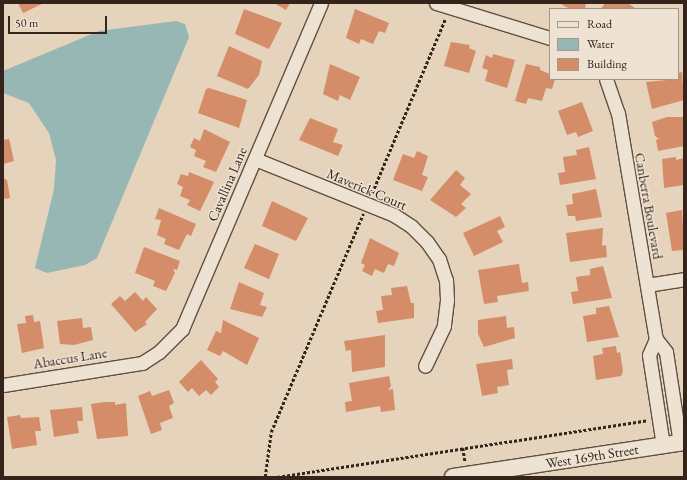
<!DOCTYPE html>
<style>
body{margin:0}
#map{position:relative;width:687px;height:480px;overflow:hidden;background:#e5d3bb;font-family:"EB Garamond",serif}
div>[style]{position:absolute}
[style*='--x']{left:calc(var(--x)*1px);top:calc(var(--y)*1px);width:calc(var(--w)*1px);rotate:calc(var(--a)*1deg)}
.water>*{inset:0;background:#96b7b3}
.building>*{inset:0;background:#d48d68}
.path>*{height:2.5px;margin-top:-1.25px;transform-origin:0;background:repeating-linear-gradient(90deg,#34241b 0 3px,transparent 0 5px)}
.roads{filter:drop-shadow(1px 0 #605043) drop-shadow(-1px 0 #605043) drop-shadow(0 1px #605043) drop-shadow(0 -1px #605043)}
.minor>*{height:13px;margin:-6.5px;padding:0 6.5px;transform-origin:6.5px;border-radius:6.5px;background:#eee2d3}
.tertiary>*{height:16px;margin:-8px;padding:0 8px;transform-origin:8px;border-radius:8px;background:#eee2d3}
span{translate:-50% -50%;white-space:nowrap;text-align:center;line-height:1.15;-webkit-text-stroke:3px #eee2d3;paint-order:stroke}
.street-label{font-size:14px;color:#34241b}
.frame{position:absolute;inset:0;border:4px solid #34241b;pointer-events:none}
.legend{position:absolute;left:549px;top:8px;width:130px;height:72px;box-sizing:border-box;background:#eee2d3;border:1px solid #a49689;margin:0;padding:5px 7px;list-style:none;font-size:12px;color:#34241b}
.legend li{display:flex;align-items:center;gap:8px;height:20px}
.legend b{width:20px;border:1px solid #a49689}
.scale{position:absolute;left:8px;top:16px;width:99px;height:18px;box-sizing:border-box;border:2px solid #34241b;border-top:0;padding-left:5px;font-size:12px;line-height:14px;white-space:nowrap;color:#34241b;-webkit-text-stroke:3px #eee2d3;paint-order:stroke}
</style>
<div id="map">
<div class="water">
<i style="clip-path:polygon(176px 21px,185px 24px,189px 37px,97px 258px,85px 265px,47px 273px,35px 268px,54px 189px,56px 160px,49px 133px,29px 103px,3px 93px,3px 71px,99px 31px)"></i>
</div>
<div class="building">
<i style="clip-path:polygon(18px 3px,44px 3px,23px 13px)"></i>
<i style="clip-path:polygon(274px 3px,290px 3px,286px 10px)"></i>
<i style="clip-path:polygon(559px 3px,586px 3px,585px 9px,570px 9px)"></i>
<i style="clip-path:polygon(605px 3px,628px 3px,636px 9px,601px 9px)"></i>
<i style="clip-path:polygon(244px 9px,282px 23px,269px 49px,235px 34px)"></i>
<i style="clip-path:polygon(355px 9px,389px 23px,385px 33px,379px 31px,373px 44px,361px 39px,359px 44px,346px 38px)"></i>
<i style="clip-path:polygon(451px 42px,470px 45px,469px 48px,476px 51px,469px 73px,444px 66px)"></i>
<i style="clip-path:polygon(229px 46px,262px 61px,259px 75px,248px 89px,217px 76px)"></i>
<i style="clip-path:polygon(493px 54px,515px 60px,507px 88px,485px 81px,488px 70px,482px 68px,486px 55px,492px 58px)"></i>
<i style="clip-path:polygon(330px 64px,360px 77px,350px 100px,340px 95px,338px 101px,323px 94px)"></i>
<i style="clip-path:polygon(526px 64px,540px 67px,540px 70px,550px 74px,550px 79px,555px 79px,552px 89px,546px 88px,542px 101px,528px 98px,526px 104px,515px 101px)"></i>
<i style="clip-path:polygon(682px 72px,684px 100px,652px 109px,646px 82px,678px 79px,678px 73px)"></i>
<i style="clip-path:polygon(209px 88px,247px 100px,239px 128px,198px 113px,206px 89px)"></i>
<i style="clip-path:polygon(582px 102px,593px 131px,578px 137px,576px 132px,567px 135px,558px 111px)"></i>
<i style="clip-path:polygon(667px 117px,684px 117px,684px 146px,658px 151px,656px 140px,659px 139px,655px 136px,652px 122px)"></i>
<i style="clip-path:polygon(310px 118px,338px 129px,333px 142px,343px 145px,338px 156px,299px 140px)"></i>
<i style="clip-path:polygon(204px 129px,230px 142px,216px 172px,203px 167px,206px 161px,194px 156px,196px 150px,190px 147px,194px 138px,200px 141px)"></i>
<i style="clip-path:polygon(9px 139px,14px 161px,3px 164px,3px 140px)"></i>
<i style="clip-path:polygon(589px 147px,596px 179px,560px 185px,558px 173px,565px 172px,563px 157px,577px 155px,576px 150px)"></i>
<i style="clip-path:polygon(417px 151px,428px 156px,422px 175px,428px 177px,422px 191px,393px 180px,403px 154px,414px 158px)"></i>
<i style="clip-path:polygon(676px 157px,676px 160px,684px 158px,684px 185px,664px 188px,662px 159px)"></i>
<i style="clip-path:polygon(456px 170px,465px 178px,460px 185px,471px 194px,461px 204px,466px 208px,456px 217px,430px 200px)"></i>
<i style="clip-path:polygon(189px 172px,214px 182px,200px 211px,187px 205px,190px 200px,180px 196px,183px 187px,177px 184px,181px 174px,188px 176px)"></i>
<i style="clip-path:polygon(3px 178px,7px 180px,10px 198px,3px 199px)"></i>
<i style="clip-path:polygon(596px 189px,602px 217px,576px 221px,575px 216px,568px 216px,566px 205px,573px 204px,572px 194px)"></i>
<i style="clip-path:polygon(272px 201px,308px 218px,296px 241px,262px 226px)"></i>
<i style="clip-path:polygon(159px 208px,196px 224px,191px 236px,187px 234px,179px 250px,164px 244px,166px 239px,157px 235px,161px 220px,155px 219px)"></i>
<i style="clip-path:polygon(682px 210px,684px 250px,672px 251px,666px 213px)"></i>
<i style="clip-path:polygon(500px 216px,505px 227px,497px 231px,503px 242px,474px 256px,463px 233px)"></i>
<i style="clip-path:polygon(603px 228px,602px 246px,606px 245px,607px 257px,570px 262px,566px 233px)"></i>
<i style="clip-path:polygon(370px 238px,399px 253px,394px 266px,388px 264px,384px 273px,375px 269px,372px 276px,362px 271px,365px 265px,361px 263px)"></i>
<i style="clip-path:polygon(255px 244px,279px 254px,269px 279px,244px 268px)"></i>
<i style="clip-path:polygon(144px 247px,180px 261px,177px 270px,173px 269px,175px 273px,166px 291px,153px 286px,155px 281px,135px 273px)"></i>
<i style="clip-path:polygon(519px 264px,522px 283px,528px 282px,529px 291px,497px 296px,498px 302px,484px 304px,478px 270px)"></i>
<i style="clip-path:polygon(603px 266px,612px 298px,573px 304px,571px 292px,578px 291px,576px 277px,590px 275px,590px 269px)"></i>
<i style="clip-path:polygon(239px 282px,264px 293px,260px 305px,267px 307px,262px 317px,230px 309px)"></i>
<i style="clip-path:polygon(407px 286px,411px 303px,414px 303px,414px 318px,378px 323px,376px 311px,383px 310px,381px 296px,392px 295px,391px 288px)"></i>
<i style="clip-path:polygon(135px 292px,143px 301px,146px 297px,157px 309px,145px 322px,147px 324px,135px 332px,111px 304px,120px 296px,125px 301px)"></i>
<i style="clip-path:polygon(609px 306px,619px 337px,587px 342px,583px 316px,596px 314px,596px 308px)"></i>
<i style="clip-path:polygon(33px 315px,34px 322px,40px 321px,44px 348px,22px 353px,17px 324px,26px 323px,25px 316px)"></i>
<i style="clip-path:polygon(506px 316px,507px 328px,514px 327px,515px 338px,484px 347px,478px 334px,478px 320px)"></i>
<i style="clip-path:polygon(82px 318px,83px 328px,91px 327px,93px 340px,74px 345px,60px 344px,57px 321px)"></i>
<i style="clip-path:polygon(223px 320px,259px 338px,247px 365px,223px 351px,220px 356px,207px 350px,216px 331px,221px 333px)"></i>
<i style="clip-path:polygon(385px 335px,385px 367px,352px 372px,351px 350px,346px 351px,344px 341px)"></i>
<i style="clip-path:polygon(616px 346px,617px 353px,620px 352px,623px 371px,621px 376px,596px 380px,593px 356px,603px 354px,602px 348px)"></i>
<i style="clip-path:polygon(512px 359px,513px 369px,507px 370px,509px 385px,497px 387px,498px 393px,482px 396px,476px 364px)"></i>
<i style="clip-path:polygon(201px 360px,218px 379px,215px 382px,219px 387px,211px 395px,206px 390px,199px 396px,192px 388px,188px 392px,179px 382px)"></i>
<i style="clip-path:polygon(389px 376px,391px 386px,388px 390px,393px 389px,395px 410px,381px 412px,380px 406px,346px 412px,345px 402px,352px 401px,349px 383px)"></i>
<i style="clip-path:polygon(169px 390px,174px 403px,169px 406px,173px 418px,160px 423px,162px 430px,151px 434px,138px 396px,150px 391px,152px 396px)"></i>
<i style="clip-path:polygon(105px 402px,115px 402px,115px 405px,126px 403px,128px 436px,97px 439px,91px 404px)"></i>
<i style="clip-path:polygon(82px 407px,83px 421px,77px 421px,79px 433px,54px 437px,50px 410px)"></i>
<i style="clip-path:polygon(20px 415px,21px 418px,39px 417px,41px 431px,35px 431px,37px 445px,12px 449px,7px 417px)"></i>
</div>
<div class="path">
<i style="--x:372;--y:193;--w:189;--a:-67.2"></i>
<i style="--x:463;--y:448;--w:13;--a:81"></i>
<i style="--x:265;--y:477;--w:45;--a:-82.4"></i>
<i style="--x:271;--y:432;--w:237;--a:-67.1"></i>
<i style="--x:277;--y:477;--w:375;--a:-8.7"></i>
</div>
<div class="roads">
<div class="minor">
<i style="--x:436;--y:3;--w:119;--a:17.1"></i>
<i style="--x:606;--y:79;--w:36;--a:71"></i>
<i style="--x:618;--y:113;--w:229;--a:80.5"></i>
<i style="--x:656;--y:339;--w:16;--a:52"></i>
<i style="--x:666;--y:352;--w:92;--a:81.3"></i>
<i style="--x:255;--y:159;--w:150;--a:21.9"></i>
<i style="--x:394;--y:215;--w:20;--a:33"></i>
<i style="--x:411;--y:226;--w:23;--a:45"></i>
<i style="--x:427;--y:242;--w:21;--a:55"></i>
<i style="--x:439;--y:259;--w:22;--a:72"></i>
<i style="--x:446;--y:280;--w:20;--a:87"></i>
<i style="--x:447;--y:300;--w:26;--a:97"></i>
<i style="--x:444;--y:326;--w:44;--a:115.4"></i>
<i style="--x:647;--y:285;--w:37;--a:-9"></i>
<i style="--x:656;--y:339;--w:17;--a:114"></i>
<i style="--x:649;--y:355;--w:91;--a:81.2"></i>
<i style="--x:3;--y:385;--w:141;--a:-9"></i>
<i style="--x:142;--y:363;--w:20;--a:-33"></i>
<i style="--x:159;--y:352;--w:33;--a:-45"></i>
<i style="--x:182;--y:329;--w:354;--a:-66.9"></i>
</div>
<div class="tertiary">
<i style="--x:453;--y:477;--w:234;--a:-8.6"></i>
</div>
</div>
<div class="street-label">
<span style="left:227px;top:184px;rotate:-67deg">Cavallina Lane</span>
<span style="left:367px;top:189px;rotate:23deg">Maverick Court</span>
<span style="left:649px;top:206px;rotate:80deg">Canberra Boulevard</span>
<span style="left:70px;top:358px;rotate:-9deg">Abaccus Lane</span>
<span style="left:592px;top:456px;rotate:-9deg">West 169th Street</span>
</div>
<div class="frame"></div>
<ul class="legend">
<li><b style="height:5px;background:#eee2d3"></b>Road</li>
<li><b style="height:11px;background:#96b7b3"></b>Water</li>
<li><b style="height:11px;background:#d48d68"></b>Building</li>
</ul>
<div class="scale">50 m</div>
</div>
